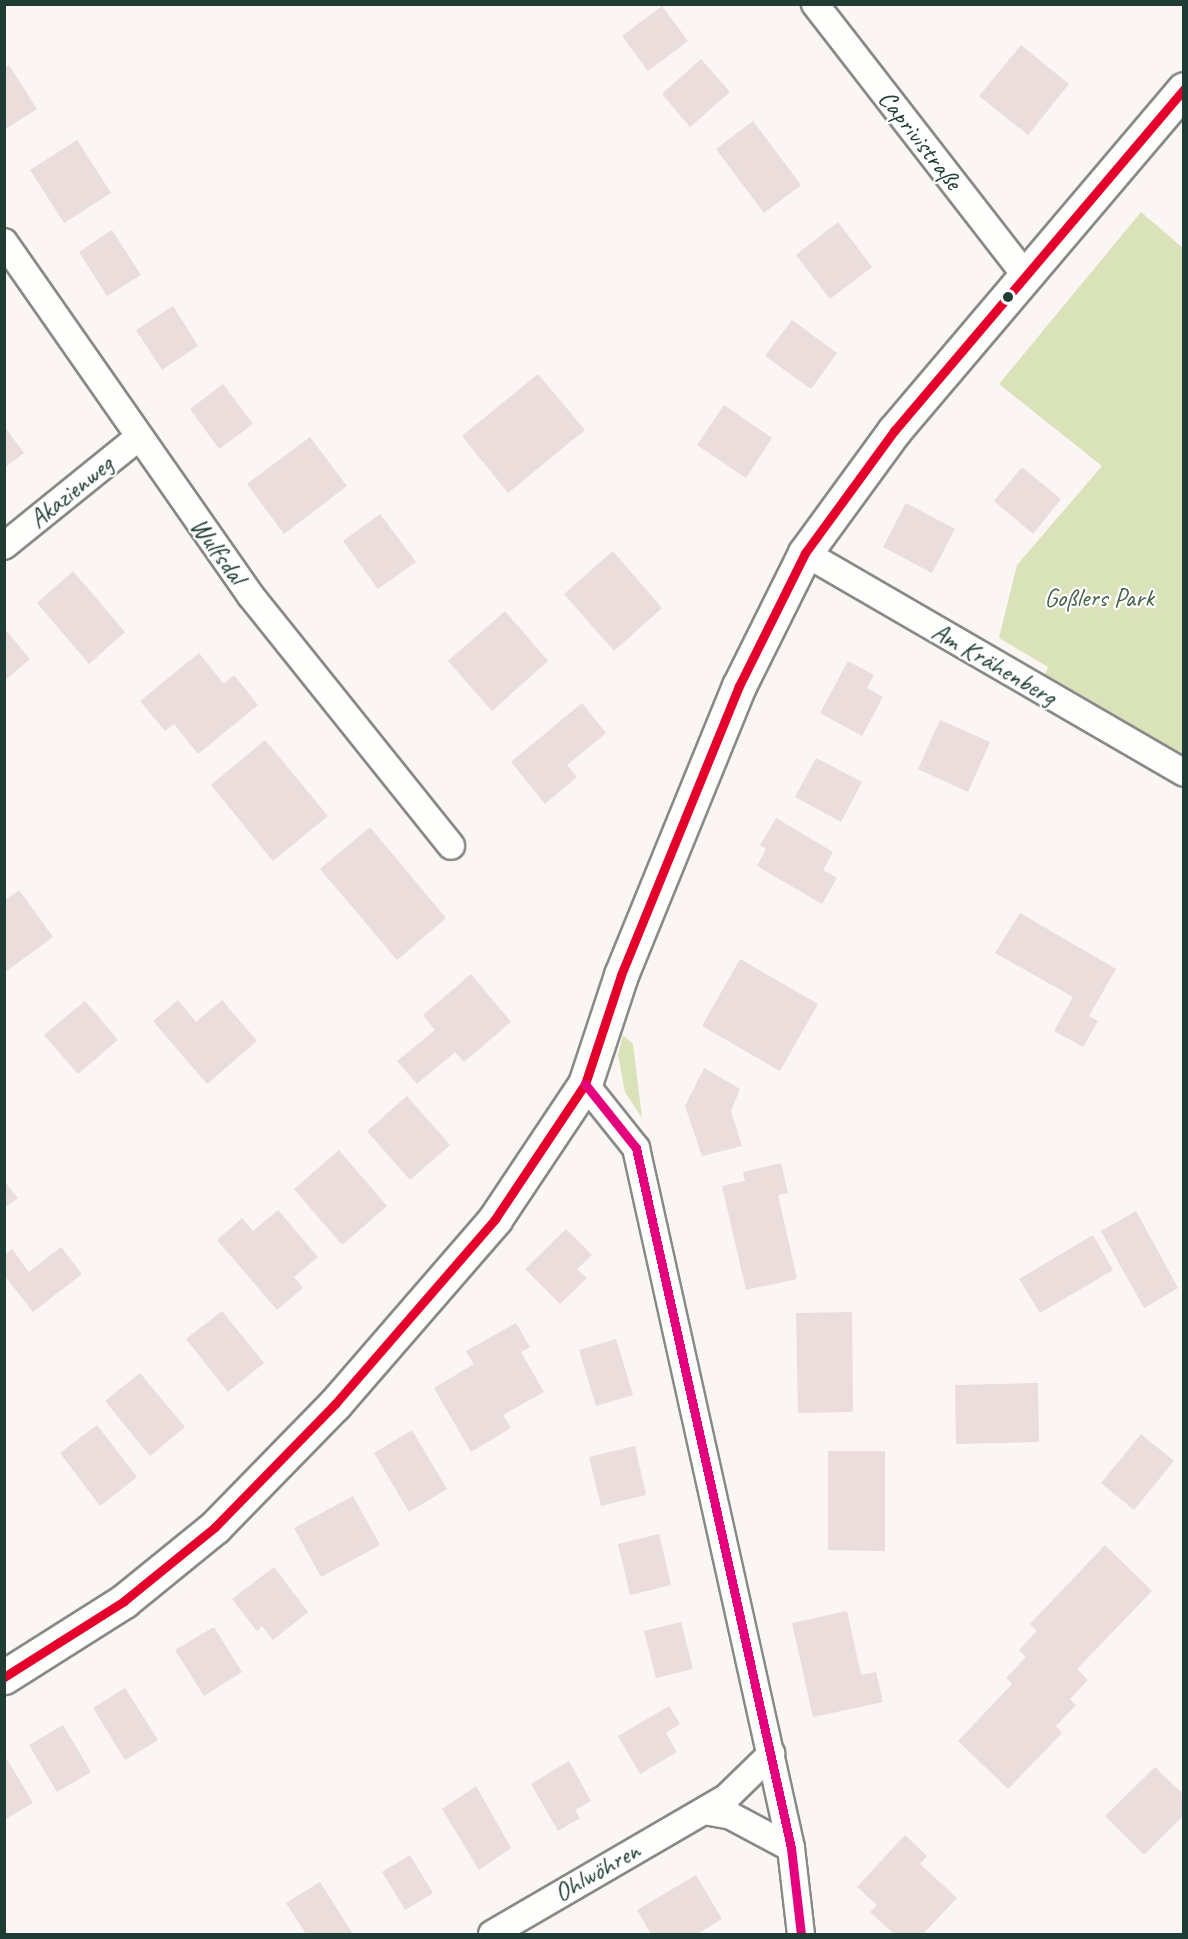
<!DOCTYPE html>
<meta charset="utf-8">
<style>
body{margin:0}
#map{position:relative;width:1188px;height:1939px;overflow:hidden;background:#fbf5f4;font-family:Caveat,sans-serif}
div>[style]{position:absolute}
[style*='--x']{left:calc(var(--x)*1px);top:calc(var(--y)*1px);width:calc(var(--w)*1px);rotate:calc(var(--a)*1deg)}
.green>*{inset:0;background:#dae2b9}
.building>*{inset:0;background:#eadddc}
.roads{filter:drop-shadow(2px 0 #888a88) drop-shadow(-2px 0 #888a88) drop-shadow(0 2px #888a88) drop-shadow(0 -2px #888a88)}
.street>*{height:26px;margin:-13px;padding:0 13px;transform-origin:13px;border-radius:13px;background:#fefefd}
.secondary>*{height:33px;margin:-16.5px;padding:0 16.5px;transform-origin:16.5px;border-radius:16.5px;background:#fefefd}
.bus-1>*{height:9px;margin:-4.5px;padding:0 4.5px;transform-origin:4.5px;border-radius:4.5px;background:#e4002b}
.bus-2>*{height:9px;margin:-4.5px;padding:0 4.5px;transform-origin:4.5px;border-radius:4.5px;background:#e5007d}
.dots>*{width:16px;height:16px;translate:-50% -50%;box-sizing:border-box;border:3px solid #fff;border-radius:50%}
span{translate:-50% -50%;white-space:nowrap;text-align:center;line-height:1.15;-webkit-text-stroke:4.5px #fff;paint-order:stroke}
.street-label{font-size:26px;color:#1f3d34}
.park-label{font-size:26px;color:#476249}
.frame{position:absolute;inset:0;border:6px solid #1f3d34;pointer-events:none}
</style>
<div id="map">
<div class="green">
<i style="clip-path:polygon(1141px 212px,1183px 248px,1183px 755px,1045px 674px,1048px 667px,999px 638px,1017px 565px,1102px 466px,999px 384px)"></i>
<i style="clip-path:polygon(623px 1035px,633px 1044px,642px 1118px,625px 1092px,618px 1055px)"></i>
</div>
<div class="building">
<i style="clip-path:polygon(662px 6px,688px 41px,648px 71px,622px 36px)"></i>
<i style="clip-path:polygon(1021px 45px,1069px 84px,1028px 135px,979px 96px)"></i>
<i style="clip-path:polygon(701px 59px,730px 92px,690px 127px,662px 94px)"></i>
<i style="clip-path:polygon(9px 65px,37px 109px,4px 130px,4px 68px)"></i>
<i style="clip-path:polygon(753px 121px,801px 185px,764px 213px,716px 149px)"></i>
<i style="clip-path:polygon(77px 140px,111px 193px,64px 223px,30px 170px)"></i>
<i style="clip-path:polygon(838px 222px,872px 267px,830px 299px,796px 255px)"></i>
<i style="clip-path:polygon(112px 230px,141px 275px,107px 296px,79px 252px)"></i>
<i style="clip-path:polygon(173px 306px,198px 346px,162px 370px,136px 330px)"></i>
<i style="clip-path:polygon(792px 320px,837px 353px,811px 389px,765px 356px)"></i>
<i style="clip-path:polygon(538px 374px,585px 430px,508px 493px,462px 436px)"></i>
<i style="clip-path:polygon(223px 384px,253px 424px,219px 449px,190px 409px)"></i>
<i style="clip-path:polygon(724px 405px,772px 438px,746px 478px,697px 445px)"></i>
<i style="clip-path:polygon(4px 426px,24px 453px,4px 468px)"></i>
<i style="clip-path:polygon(310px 437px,347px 486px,284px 534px,247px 484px)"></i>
<i style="clip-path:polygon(1022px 467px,1061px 499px,1033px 534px,994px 501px)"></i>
<i style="clip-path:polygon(906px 503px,955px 529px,932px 573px,883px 547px)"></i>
<i style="clip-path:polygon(380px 514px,416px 562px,378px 589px,343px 541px)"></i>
<i style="clip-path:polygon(613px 551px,662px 608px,614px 651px,564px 594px)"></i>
<i style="clip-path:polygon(73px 571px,125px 632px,89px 664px,37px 603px)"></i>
<i style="clip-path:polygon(505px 611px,548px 661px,492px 711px,448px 661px)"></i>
<i style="clip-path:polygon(4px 628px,30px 659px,4px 681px)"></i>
<i style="clip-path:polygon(199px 653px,224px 684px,234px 675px,258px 705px,198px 754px,174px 724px,165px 731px,140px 701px)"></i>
<i style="clip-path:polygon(848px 661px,874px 675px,867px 688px,883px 697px,862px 736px,820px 713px)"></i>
<i style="clip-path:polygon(582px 703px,606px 733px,567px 765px,577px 777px,545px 804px,511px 762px)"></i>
<i style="clip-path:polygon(940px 720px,990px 742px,968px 792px,918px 769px)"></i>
<i style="clip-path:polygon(265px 740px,328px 816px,273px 861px,211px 785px)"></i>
<i style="clip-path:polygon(816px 758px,862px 782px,841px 822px,795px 797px)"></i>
<i style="clip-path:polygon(776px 818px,833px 852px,823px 870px,837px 878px,822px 904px,757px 866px,766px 849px,760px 845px)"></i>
<i style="clip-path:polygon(370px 827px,446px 918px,397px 960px,320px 869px)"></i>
<i style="clip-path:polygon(19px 890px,53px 937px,4px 973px,4px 901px)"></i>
<i style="clip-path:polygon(1020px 913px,1116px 969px,1089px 1016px,1098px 1021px,1083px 1047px,1054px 1031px,1073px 997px,995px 953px)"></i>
<i style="clip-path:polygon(740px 959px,818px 1004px,780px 1071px,702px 1026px)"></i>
<i style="clip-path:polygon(471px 974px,511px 1022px,464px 1062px,455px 1052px,417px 1084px,397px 1061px,435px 1030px,423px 1015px)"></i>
<i style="clip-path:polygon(178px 1000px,196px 1022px,222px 1000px,257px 1041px,207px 1084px,153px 1021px)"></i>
<i style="clip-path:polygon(85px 1001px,118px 1040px,78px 1074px,44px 1035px)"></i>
<i style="clip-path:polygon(704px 1068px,740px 1089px,731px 1111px,742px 1146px,702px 1156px,685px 1106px)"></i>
<i style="clip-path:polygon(407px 1096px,450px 1145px,410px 1180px,367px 1131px)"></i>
<i style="clip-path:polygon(339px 1150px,387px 1206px,342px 1245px,294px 1189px)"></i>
<i style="clip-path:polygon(781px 1163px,788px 1193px,778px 1195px,797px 1279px,746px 1290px,722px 1186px,745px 1181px,743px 1172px)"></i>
<i style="clip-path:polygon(4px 1181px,18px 1198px,4px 1208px)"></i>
<i style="clip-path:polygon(278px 1210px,318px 1257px,294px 1277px,303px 1288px,277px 1310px,217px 1240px,242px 1218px,253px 1231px)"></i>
<i style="clip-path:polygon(1136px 1211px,1178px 1288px,1144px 1308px,1101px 1231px)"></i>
<i style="clip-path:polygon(566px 1229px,592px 1255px,577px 1269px,587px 1278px,560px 1304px,525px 1269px)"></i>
<i style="clip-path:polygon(1093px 1235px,1113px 1270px,1040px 1313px,1019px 1279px)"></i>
<i style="clip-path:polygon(61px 1247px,82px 1274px,33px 1312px,4px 1275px,4px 1255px,12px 1249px,29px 1272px)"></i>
<i style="clip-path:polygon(222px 1311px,264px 1363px,228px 1392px,186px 1339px)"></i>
<i style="clip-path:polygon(852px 1312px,853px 1412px,798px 1413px,796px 1313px)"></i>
<i style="clip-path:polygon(516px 1323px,530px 1347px,521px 1352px,544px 1392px,503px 1415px,511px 1428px,471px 1452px,434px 1388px,474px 1364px,466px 1351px)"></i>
<i style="clip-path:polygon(616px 1339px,633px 1395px,596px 1406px,579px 1350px)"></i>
<i style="clip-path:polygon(140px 1373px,185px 1427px,150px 1456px,105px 1401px)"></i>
<i style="clip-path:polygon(1038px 1383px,1039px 1442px,956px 1444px,955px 1385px)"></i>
<i style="clip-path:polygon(97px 1425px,137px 1477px,100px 1506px,60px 1453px)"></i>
<i style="clip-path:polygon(412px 1430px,447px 1489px,409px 1512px,374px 1453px)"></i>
<i style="clip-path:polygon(1141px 1434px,1174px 1461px,1134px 1510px,1101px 1483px)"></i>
<i style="clip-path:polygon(635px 1446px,646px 1495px,601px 1506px,589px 1457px)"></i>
<i style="clip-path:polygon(828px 1451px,885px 1451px,885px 1551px,828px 1550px)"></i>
<i style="clip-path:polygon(353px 1496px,380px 1545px,321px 1577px,294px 1528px)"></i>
<i style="clip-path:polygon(659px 1534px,671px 1585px,630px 1595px,618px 1544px)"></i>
<i style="clip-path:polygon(1105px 1545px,1152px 1591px,1077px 1669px,1088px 1680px,1070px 1699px,1076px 1705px,1056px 1726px,1062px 1733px,1008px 1789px,958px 1741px,1012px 1684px,1006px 1678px,1026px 1657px,1019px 1650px,1037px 1631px,1030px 1624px)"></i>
<i style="clip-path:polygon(274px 1567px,308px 1612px,273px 1640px,262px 1626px,257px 1631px,232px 1599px)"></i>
<i style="clip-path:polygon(847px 1611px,861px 1675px,876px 1672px,883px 1702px,813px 1717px,792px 1623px)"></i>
<i style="clip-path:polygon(681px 1622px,693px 1669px,656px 1678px,644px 1631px)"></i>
<i style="clip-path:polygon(214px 1627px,242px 1672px,204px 1696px,175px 1650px)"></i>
<i style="clip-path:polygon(125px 1688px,158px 1740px,125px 1760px,93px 1708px)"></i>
<i style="clip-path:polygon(669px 1706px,680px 1724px,666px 1733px,677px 1752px,640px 1774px,618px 1736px)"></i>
<i style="clip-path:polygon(63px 1725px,91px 1772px,57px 1792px,29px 1745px)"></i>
<i style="clip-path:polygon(7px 1759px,33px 1803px,4px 1820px,4px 1760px)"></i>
<i style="clip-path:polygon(569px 1761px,591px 1801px,575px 1810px,580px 1818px,558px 1831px,531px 1784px)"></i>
<i style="clip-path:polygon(1155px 1767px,1184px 1795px,1184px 1815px,1144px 1855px,1105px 1816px)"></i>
<i style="clip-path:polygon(476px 1786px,511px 1848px,479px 1870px,442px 1809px)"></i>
<i style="clip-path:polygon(905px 1835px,927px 1856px,920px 1864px,957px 1898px,923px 1934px,894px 1934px,870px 1912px,877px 1905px,857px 1887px)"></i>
<i style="clip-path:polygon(410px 1855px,433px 1893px,405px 1910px,382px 1872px)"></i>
<i style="clip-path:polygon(696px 1875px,722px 1919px,697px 1934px,651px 1934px,637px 1910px)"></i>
<i style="clip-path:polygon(320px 1882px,353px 1934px,306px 1934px,286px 1903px)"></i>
</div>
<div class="roads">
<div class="street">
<i style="--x:815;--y:4;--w:343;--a:52.2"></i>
<i style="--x:4;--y:242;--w:432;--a:55.1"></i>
<i style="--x:251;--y:596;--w:320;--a:51.3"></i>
<i style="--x:4;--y:546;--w:172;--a:-38.9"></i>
<i style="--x:805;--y:553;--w:438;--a:30.1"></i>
<i style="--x:585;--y:1084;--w:82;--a:51.4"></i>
<i style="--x:636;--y:1148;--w:717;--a:77.51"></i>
<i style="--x:791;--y:1848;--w:87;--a:83.4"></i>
<i style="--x:704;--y:1811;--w:27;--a:10"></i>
<i style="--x:731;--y:1816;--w:68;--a:28.1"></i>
<i style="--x:492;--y:1934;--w:272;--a:-30.2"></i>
<i style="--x:727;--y:1797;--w:62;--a:-44.3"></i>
</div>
<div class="secondary">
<i style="--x:4;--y:1677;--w:142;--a:-32.3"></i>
<i style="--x:124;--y:1601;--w:117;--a:-39.1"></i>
<i style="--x:215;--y:1527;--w:172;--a:-45.7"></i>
<i style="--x:335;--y:1404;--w:245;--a:-49.1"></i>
<i style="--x:495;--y:1219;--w:162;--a:-56.3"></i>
<i style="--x:585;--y:1084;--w:115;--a:-71.7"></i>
<i style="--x:621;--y:975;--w:312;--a:-67.8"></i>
<i style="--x:739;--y:686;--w:148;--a:-63.6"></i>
<i style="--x:805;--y:553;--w:151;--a:-53.9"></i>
<i style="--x:894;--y:431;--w:448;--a:-49.7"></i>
</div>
</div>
<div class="bus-1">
<i style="--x:4;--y:1677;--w:142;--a:-32.3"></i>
<i style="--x:124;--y:1601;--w:117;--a:-39.1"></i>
<i style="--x:215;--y:1527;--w:172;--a:-45.7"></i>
<i style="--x:335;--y:1404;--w:245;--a:-49.1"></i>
<i style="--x:495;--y:1219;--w:162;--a:-56.3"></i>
<i style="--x:585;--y:1084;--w:115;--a:-71.7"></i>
<i style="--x:621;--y:975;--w:312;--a:-67.8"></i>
<i style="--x:739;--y:686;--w:148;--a:-63.6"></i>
<i style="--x:805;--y:553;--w:151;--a:-53.9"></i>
<i style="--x:894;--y:431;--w:448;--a:-49.7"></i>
</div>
<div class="bus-2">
<i style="--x:585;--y:1084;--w:82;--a:51.4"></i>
<i style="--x:636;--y:1148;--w:717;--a:77.51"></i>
<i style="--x:791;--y:1848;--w:87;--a:83.4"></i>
</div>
<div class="dots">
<i style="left:1008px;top:297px;background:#1f3d34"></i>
</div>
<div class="street-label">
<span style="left:920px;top:140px;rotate:52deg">Caprivistraße</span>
<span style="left:71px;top:492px;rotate:-39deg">Akazienweg</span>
<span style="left:218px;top:551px;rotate:54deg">Wulfsdal</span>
<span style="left:994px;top:664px;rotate:30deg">Am Krähenberg</span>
<span style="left:597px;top:1872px;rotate:-30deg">Ohlwöhren</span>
</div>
<div class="park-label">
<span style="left:1099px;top:598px">Goßlers Park</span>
</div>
<div class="frame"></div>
</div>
